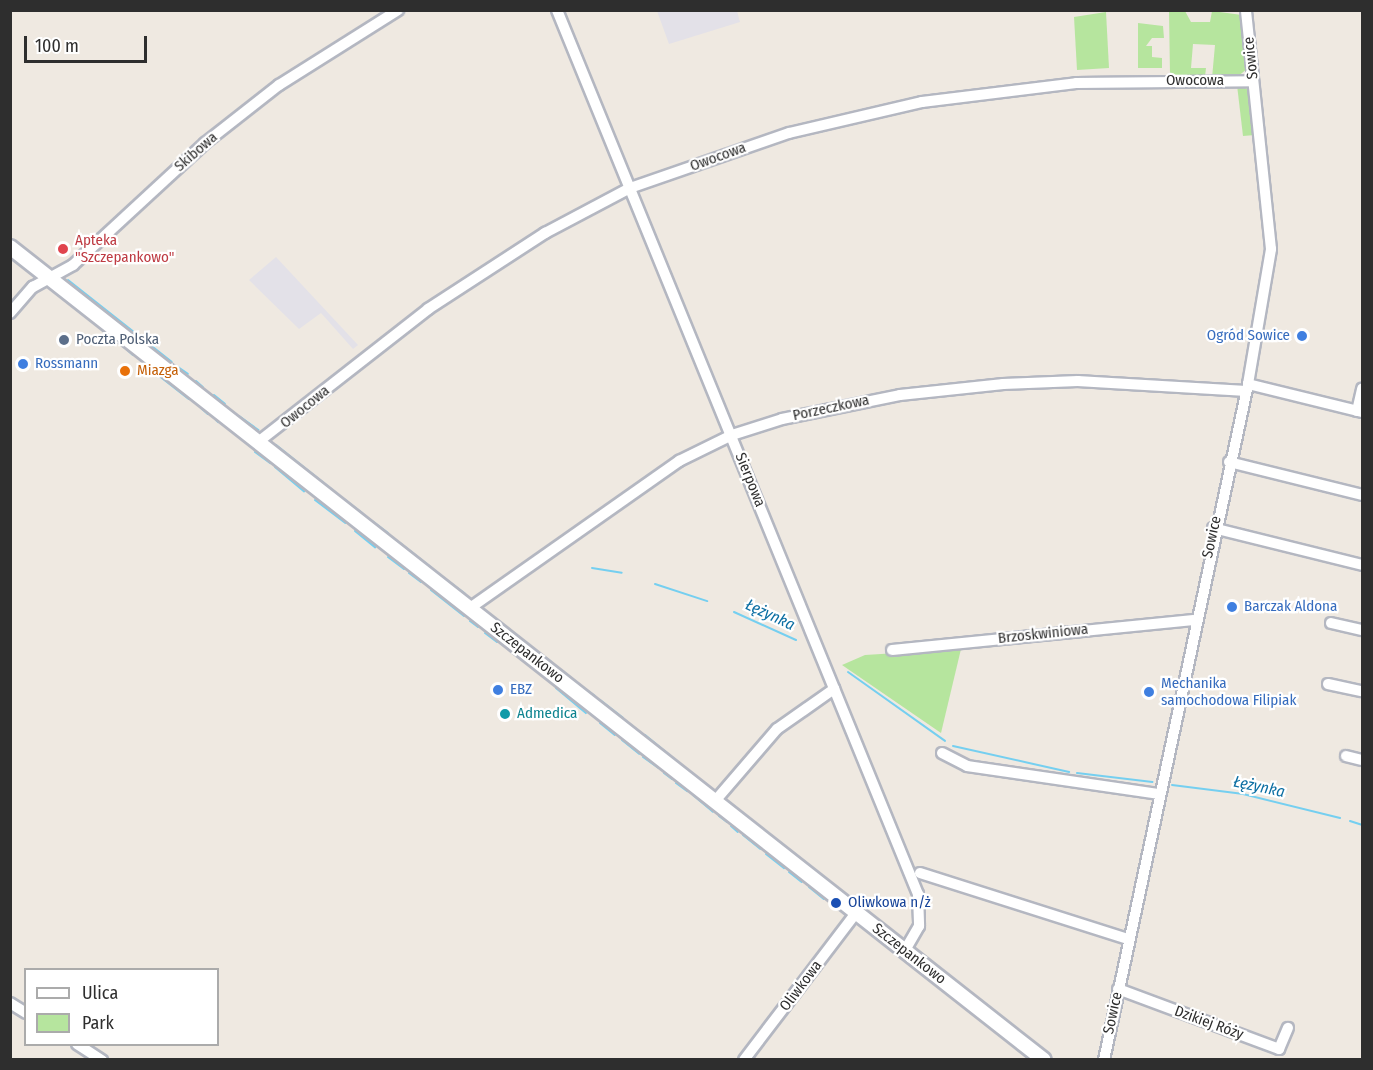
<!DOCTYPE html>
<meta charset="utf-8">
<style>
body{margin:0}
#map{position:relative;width:1373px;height:1070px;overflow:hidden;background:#efe9e1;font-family:"Fira Sans Condensed",sans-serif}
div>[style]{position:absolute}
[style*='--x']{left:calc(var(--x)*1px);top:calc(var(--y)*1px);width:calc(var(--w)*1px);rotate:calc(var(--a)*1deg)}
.industrial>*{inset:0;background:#e3e1e8}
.green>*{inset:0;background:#b6e59e}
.stream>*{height:2px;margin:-1px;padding:0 1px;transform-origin:1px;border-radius:1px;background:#75cff0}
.roads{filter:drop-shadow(2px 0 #b4b7c1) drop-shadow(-2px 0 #b4b7c1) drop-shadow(0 2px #b4b7c1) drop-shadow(0 -2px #b4b7c1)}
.street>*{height:10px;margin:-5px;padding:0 5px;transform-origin:5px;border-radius:5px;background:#fff}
.secondary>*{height:14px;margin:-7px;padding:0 7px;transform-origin:7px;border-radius:7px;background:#fff}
.dots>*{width:16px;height:16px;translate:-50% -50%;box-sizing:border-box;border:3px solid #fff;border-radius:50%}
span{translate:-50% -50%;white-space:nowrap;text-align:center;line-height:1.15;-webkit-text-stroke:4.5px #fff;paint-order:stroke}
.street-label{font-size:15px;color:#2e2e2e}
.health-label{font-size:15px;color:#be3a42}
.left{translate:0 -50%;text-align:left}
.shop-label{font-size:15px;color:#366cbe}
.right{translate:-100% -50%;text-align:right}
.service-label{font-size:15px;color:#4e5e75}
.food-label{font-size:15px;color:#c56008}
.culture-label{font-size:15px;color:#0d838f}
.transit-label{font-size:15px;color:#164399}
.water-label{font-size:16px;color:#0d6fa3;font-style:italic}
.frame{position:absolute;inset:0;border:12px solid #2e2e2e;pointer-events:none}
.legend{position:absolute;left:24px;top:968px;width:195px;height:78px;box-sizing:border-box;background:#fff;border:2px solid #ababab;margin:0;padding:8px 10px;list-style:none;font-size:18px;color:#2e2e2e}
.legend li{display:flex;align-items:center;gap:12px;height:30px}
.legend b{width:30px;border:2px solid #ababab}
.scale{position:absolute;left:24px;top:36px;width:123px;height:27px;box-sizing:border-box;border:3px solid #2e2e2e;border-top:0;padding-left:8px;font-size:18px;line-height:21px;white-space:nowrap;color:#2e2e2e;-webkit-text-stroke:4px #fff;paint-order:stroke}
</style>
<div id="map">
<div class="industrial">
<i style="clip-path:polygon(657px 11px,737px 11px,740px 22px,669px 44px)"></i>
<i style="clip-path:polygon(276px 257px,358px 345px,353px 349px,321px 313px,299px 329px,249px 280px)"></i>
</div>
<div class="green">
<i style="clip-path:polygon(1169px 11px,1185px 11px,1191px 22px,1210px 22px,1212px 11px,1242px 15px,1248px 68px,1236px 78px,1212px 78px,1215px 45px,1193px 44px,1191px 68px,1206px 68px,1205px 77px,1170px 75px)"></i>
<i style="clip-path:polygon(1106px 12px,1109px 68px,1077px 70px,1074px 17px)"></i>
<i style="clip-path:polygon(1138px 23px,1163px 26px,1164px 38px,1152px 38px,1146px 46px,1152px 46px,1152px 57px,1162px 58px,1162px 68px,1138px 68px)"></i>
<i style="clip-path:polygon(1237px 85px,1250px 90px,1255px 135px,1243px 136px)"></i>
<i style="clip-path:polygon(961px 649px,941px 733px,842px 665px,865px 655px)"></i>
</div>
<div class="stream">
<i style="--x:68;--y:280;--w:132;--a:38.3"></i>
<i style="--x:102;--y:330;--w:8;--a:40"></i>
<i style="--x:114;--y:340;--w:2;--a:27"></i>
<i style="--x:123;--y:346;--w:13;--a:42"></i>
<i style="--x:178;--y:367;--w:12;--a:35"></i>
<i style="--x:158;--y:375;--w:39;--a:38"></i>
<i style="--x:196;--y:381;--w:9;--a:41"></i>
<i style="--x:214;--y:395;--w:14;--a:39"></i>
<i style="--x:201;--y:408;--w:9;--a:41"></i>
<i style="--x:239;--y:416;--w:24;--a:36"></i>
<i style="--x:216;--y:420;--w:3;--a:45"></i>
<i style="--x:276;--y:445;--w:75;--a:38.5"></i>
<i style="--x:255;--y:452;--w:19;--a:36"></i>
<i style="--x:275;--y:467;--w:38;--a:40"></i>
<i style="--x:344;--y:499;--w:23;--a:38"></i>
<i style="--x:315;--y:500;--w:38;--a:37"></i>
<i style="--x:372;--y:521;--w:20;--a:37"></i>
<i style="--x:355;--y:531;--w:26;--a:39"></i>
<i style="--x:400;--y:543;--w:42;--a:38.2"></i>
<i style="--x:388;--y:557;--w:20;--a:37"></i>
<i style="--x:592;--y:568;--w:30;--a:9"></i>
<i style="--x:409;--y:573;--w:15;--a:37"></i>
<i style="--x:440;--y:575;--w:31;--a:37"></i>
<i style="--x:655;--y:584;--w:55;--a:18.1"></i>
<i style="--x:431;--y:590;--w:42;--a:38.2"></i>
<i style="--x:483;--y:610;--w:51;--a:37.1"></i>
<i style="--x:734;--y:612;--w:68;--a:24.3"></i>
<i style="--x:470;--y:621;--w:10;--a:37"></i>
<i style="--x:485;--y:633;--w:15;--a:37"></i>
<i style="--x:530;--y:646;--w:26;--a:37"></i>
<i style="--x:557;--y:667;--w:15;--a:37"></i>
<i style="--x:848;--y:672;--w:119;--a:35.4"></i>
<i style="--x:575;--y:682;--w:24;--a:35"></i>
<i style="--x:556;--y:688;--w:39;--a:40"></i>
<i style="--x:600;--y:700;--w:29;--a:38"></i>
<i style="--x:600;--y:723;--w:19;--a:39"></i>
<i style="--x:631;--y:725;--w:9;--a:41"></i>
<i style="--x:645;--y:735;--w:43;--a:39.3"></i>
<i style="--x:622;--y:740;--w:22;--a:39"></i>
<i style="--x:953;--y:746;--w:119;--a:12.6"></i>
<i style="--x:643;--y:757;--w:19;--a:35"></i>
<i style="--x:684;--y:767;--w:38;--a:39"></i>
<i style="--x:664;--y:773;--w:10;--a:37"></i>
<i style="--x:1077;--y:773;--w:76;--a:6.8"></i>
<i style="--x:676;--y:783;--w:14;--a:36"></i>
<i style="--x:1172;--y:785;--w:72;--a:7.2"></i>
<i style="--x:1243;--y:794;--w:100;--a:13.9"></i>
<i style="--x:693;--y:795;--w:26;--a:40"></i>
<i style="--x:725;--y:799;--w:18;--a:38"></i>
<i style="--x:719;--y:816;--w:10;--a:37"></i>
<i style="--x:1350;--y:821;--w:13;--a:18"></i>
<i style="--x:731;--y:826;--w:9;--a:41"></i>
<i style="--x:743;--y:835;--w:22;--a:39"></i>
<i style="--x:766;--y:854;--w:23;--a:38"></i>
<i style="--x:789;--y:872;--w:16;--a:38"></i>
<i style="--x:809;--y:887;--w:19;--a:39"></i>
</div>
<div class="roads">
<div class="street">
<i style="--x:557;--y:10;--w:955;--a:67.79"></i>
<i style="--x:918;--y:894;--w:32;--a:88"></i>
<i style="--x:919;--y:926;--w:28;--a:120"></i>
<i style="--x:10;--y:313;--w:35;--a:-49"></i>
<i style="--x:33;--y:287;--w:46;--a:-28.8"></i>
<i style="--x:73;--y:265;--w:180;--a:-42.7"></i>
<i style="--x:205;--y:143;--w:94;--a:-38.1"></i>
<i style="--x:279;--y:85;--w:141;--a:-32.2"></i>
<i style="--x:1248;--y:384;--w:117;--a:13.8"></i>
<i style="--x:1357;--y:411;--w:23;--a:-77"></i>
<i style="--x:258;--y:442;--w:216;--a:-38"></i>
<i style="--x:428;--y:309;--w:140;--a:-33"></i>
<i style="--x:545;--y:233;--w:96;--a:-27.9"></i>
<i style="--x:630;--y:188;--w:168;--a:-19.1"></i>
<i style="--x:789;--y:133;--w:137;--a:-13.1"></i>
<i style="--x:922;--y:102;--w:155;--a:-7"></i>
<i style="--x:1076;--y:83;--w:177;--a:-0.6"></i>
<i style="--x:1229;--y:462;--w:137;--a:13.9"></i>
<i style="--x:1213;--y:528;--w:154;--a:13.9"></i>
<i style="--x:470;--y:608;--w:256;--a:-35.1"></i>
<i style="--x:679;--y:461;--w:59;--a:-26.1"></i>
<i style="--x:732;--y:435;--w:52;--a:-17.7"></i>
<i style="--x:782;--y:419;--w:120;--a:-11.5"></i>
<i style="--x:900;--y:395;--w:104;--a:-6.1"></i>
<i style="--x:1003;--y:384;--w:75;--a:-2.3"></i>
<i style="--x:1078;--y:381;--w:168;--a:3.4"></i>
<i style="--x:1331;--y:623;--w:32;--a:13"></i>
<i style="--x:892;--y:650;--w:303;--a:-5.7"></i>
<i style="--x:1328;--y:684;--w:35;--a:12"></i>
<i style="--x:942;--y:753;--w:28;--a:27"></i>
<i style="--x:967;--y:766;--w:193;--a:8.3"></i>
<i style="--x:1346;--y:756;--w:16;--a:14"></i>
<i style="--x:715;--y:801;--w:95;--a:-49.3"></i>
<i style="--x:777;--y:729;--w:70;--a:-35.1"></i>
<i style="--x:920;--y:873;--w:218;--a:17.6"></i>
<i style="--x:1118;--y:989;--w:172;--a:20.4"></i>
<i style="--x:1279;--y:1049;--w:23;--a:-67"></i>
<i style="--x:10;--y:1003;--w:19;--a:32"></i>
<i style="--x:77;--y:1044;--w:30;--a:33"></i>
<i style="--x:744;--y:1060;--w:185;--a:-52.7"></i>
<i style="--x:1104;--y:1060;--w:691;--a:-77.97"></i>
<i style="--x:1248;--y:384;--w:137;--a:-80.3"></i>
<i style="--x:1271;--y:249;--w:240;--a:-96"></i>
</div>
<div class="secondary">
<i style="--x:10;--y:247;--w:1315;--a:38.18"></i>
</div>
</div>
<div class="dots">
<i style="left:63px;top:249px;background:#e0444e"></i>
<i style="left:1302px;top:336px;background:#3f7fe0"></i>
<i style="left:64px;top:340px;background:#5c6f8a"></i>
<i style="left:23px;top:364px;background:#3f7fe0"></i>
<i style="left:125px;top:371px;background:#e8710a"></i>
<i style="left:1232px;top:607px;background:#3f7fe0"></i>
<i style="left:498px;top:690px;background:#3f7fe0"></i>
<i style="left:1149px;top:692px;background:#3f7fe0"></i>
<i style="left:505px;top:714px;background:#0f9aa8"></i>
<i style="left:836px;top:903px;background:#1a4fb4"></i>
</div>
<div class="street-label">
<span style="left:1251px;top:58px;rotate:-96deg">Sowice</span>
<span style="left:1195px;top:81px">Owocowa</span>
<span style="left:196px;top:152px;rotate:-41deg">Skibowa</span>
<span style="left:718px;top:157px;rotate:-20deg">Owocowa</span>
<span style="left:305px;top:407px;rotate:-39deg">Owocowa</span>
<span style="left:831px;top:408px;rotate:-12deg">Porzeczkowa</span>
<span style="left:750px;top:480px;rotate:68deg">Sierpowa</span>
<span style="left:1212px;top:537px;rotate:-78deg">Sowice</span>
<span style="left:1043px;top:634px;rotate:-6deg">Brzoskwiniowa</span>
<span style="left:527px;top:653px;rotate:38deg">Szczepankowo</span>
<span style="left:909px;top:954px;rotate:38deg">Szczepankowo</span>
<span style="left:801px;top:986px;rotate:-53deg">Oliwkowa</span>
<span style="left:1113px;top:1013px;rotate:-78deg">Sowice</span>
<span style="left:1209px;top:1023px;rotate:20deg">Dzikiej Róży</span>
</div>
<div class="health-label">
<span class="left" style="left:75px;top:249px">Apteka<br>"Szczepankowo"</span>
</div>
<div class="shop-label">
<span class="right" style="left:1290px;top:336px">Ogród Sowice</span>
<span class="left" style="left:35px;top:364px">Rossmann</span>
<span class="left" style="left:1244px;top:607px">Barczak Aldona</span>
<span class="left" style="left:1161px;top:692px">Mechanika<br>samochodowa Filipiak</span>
<span class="left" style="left:510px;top:690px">EBZ</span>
</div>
<div class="service-label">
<span class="left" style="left:76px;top:340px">Poczta Polska</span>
</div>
<div class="food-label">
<span class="left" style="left:137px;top:371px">Miazga</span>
</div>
<div class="culture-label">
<span class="left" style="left:517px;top:714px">Admedica</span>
</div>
<div class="transit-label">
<span class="left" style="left:848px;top:903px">Oliwkowa n/ż</span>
</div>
<div class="water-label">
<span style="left:770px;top:615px;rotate:25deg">Łężynka</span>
<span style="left:1259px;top:787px;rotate:12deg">Łężynka</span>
</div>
<div class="frame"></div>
<ul class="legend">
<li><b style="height:8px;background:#fff"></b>Ulica</li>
<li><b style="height:16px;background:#b6e59e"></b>Park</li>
</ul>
<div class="scale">100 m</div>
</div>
